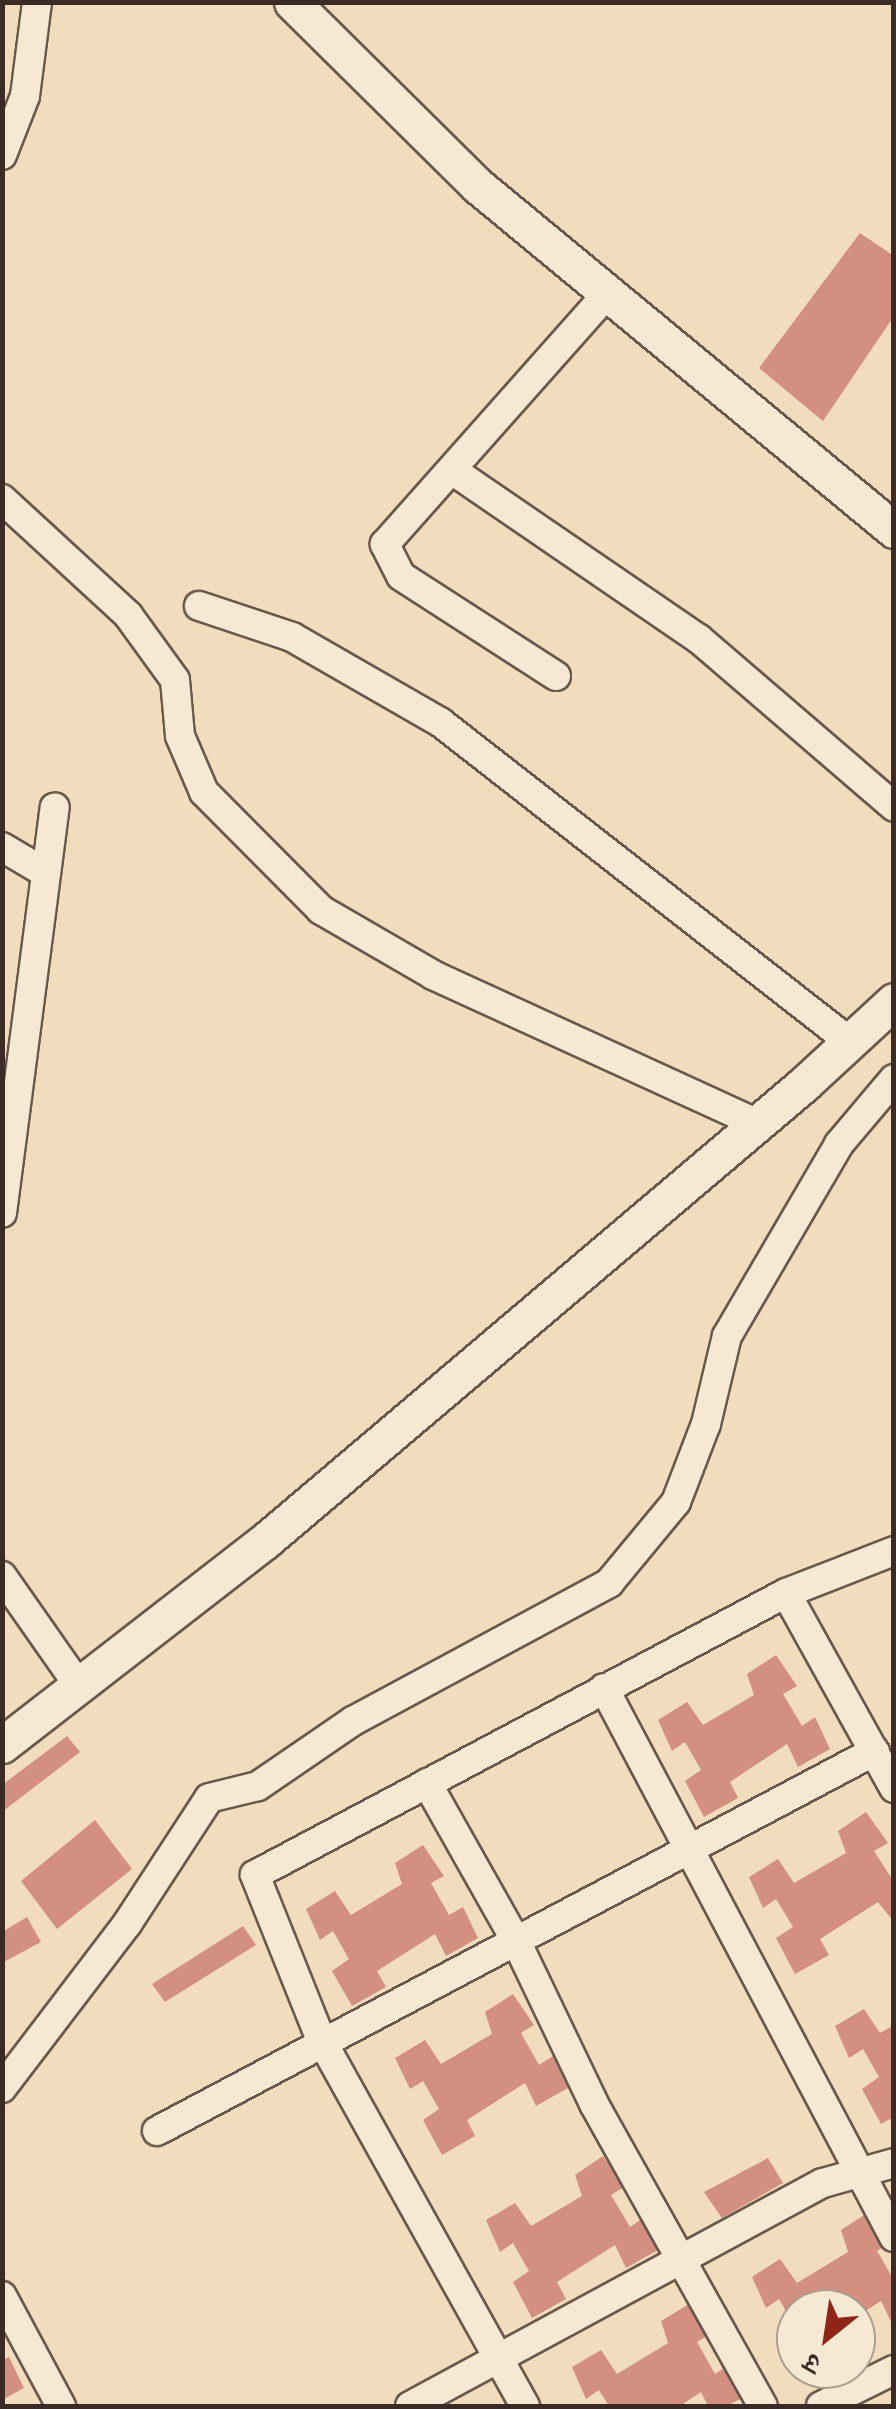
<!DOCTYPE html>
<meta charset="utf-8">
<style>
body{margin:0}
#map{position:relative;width:896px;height:2409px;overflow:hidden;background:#f1ddbd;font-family:Alegreya,"Noto Serif Devanagari",serif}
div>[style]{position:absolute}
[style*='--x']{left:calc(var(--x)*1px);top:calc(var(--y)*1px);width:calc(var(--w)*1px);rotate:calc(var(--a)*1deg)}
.building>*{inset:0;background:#d38f80}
.roads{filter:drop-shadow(2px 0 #69584b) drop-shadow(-2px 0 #69584b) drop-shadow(0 2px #69584b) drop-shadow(0 -2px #69584b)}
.minor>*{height:28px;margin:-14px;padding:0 14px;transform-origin:14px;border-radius:14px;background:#f6e9d4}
.tertiary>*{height:35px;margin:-17.5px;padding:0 17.5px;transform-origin:17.5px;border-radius:17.5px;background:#f6e9d4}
span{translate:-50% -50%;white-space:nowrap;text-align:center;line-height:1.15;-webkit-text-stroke:8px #f6e9d4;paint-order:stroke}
.frame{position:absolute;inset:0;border:5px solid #3c2b25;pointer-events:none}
.north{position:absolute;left:776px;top:2289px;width:100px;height:100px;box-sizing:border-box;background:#f6e9d4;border:2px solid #ac9d8e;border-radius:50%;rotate:210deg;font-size:28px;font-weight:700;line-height:40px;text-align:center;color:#3c2b25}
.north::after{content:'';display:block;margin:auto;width:35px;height:45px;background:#8f2418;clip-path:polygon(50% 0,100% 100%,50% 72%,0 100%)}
</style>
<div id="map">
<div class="building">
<i style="clip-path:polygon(860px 233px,894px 256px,894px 316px,823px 421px,759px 368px)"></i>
<i style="clip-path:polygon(776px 1655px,797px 1686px,783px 1694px,802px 1726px,815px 1717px,830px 1749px,798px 1767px,787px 1744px,730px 1782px,738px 1798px,704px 1817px,685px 1781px,701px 1770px,685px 1742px,672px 1751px,658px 1720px,687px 1702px,703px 1725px,754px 1695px,747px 1674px)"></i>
<i style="clip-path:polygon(67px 1736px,80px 1752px,2px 1812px,2px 1785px)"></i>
<i style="clip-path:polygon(866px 1812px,888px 1843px,874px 1851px,894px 1882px,894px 1922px,878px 1902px,820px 1939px,829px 1955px,795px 1974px,776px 1938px,793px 1927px,776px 1899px,763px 1908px,749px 1877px,778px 1859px,794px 1883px,846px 1853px,838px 1831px)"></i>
<i style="clip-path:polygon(95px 1820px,132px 1869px,57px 1929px,21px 1881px)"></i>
<i style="clip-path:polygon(423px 1845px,444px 1876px,431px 1883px,449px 1915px,463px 1907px,478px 1938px,446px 1956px,435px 1934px,377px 1971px,386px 1987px,352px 2006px,332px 1971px,349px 1959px,333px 1931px,320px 1940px,306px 1909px,335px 1891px,351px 1915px,402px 1884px,395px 1863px)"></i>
<i style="clip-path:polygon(27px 1917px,41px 1942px,2px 1963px,2px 1932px)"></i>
<i style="clip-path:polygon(243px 1926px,256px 1945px,165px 2002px,152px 1984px)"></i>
<i style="clip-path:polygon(513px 1994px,534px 2025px,521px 2033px,539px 2065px,553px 2056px,568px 2088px,536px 2106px,525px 2083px,467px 2120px,475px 2136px,442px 2155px,423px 2120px,439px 2109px,423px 2081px,410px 2089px,395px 2058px,425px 2040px,441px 2064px,492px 2034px,485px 2012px)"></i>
<i style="clip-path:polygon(864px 2009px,880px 2033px,894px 2025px,894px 2117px,881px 2124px,862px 2089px,879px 2077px,863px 2049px,849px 2058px,835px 2026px)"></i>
<i style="clip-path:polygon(603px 2156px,624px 2187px,611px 2195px,630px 2227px,643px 2218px,658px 2250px,626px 2268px,615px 2245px,557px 2282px,566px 2299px,532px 2318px,513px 2282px,529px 2271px,513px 2243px,500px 2252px,486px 2220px,515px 2203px,531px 2226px,582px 2196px,575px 2175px)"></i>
<i style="clip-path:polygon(768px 2158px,783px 2183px,722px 2218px,704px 2192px)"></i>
<i style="clip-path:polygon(869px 2212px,890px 2243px,877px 2251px,894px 2280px,894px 2328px,881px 2301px,856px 2317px,856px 2309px,796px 2309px,796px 2369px,806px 2369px,798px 2374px,778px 2338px,795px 2327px,779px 2299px,766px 2308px,752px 2277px,780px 2259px,797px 2283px,848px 2252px,841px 2230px)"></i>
<i style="clip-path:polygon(689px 2304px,710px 2334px,697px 2342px,715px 2374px,729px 2365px,744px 2397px,727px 2406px,708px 2406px,701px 2392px,680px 2406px,609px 2406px,599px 2390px,586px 2399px,572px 2367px,601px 2350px,617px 2374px,668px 2343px,661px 2321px)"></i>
<i style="clip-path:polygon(9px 2357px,24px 2388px,2px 2400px,2px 2360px)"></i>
</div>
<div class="roads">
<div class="minor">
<i style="--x:2;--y:155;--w:63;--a:-68.7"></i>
<i style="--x:25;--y:96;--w:95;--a:-82.7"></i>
<i style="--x:452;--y:470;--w:299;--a:34.4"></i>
<i style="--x:699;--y:639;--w:257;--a:40.7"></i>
<i style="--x:2;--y:499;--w:171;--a:42.6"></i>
<i style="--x:128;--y:615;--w:80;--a:54.1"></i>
<i style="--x:175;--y:680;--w:56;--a:84.9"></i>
<i style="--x:180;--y:736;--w:61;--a:66.8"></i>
<i style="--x:204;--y:792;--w:166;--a:45.2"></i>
<i style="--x:321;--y:910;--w:129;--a:30.1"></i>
<i style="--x:433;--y:975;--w:358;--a:24.6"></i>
<i style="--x:199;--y:606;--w:98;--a:18.4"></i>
<i style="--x:292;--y:637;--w:171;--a:29.9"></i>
<i style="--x:440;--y:722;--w:520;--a:37.97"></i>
<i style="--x:556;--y:676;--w:184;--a:-147.2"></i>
<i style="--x:401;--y:576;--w:36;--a:-117"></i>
<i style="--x:385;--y:544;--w:333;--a:-48.4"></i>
<i style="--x:2;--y:847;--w:51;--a:30.6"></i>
<i style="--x:2;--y:1213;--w:409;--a:-82.6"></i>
<i style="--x:894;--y:1551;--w:116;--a:158.7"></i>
<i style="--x:786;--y:1593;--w:223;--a:61"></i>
<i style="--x:2;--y:1576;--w:134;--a:55"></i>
<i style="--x:604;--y:1688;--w:621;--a:62.16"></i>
<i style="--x:427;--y:1783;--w:184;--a:60.6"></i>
<i style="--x:517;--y:1943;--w:178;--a:64.4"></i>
<i style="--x:594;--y:2104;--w:346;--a:60.8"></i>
<i style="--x:2;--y:2088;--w:206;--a:-52.7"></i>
<i style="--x:127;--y:1924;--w:150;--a:-56.9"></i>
<i style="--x:209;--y:1798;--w:50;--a:-13.8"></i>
<i style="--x:258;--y:1786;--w:115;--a:-34.4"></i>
<i style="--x:353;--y:1721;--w:291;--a:-28.3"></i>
<i style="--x:609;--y:1583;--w:105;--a:-50.4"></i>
<i style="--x:676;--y:1502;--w:84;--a:-69"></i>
<i style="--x:706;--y:1424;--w:90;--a:-76.6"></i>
<i style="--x:727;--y:1336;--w:222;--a:-59.7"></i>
<i style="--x:839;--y:1144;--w:85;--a:-49.8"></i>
<i style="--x:157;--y:2131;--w:812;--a:-27.89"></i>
<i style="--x:2;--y:2296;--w:125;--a:61.8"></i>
<i style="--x:410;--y:2406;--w:469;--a:-28.4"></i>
<i style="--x:823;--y:2183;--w:74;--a:-15.7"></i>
<i style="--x:525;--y:2406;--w:419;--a:-119.1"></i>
<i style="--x:321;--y:2040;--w:178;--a:-111.8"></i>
<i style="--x:255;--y:1875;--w:601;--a:-27.97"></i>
<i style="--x:821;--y:2406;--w:81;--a:-26.3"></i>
</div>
<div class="tertiary">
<i style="--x:292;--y:2;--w:262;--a:44.7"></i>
<i style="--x:478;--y:186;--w:540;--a:39.59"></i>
<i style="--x:2;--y:1745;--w:333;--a:-37.8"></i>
<i style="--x:265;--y:1541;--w:707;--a:-40.29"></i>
<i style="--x:804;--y:1084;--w:122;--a:-42.7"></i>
</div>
</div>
<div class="frame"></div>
<div class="north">उ</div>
</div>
